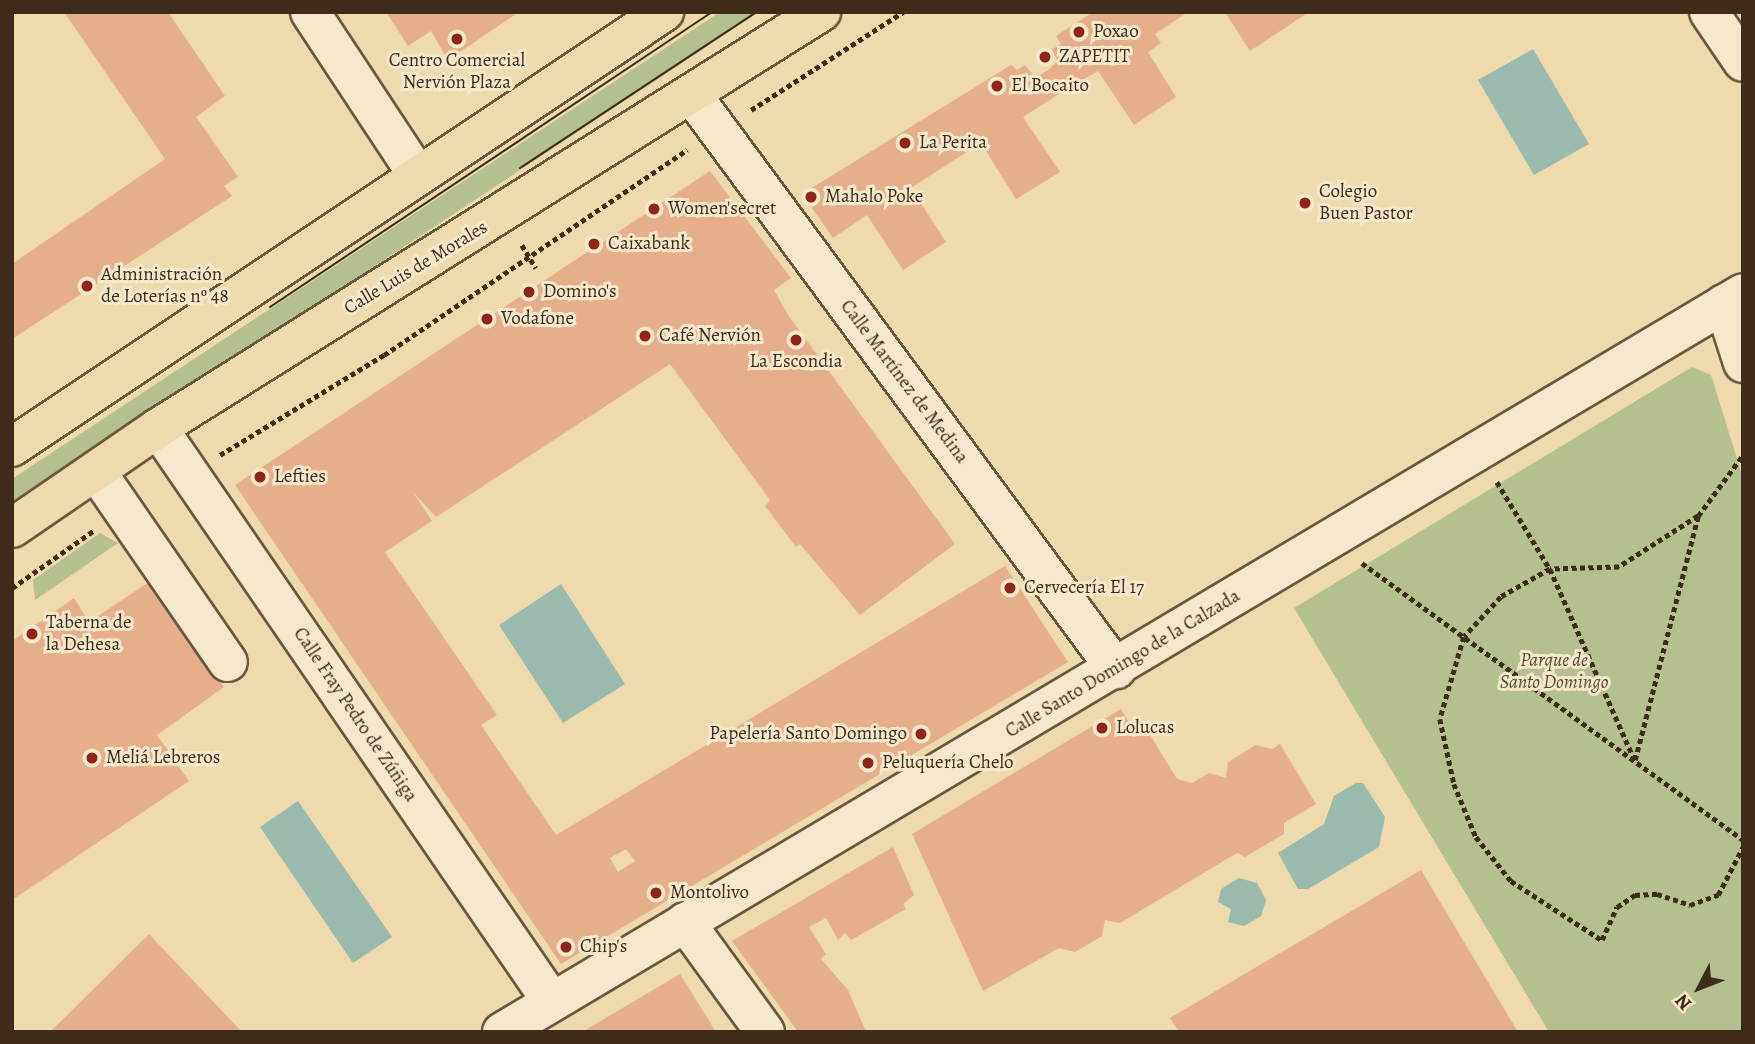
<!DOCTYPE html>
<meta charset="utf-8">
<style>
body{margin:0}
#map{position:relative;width:1755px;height:1044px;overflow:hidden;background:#eedaad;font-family:Alegreya,serif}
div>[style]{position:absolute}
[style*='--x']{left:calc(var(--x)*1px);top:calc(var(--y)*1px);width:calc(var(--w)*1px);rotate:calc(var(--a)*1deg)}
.green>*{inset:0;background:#b4c08d}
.water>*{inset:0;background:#99baac}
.building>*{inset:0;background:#e5af8c}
.path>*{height:4.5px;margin-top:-2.25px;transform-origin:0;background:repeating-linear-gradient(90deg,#3c2c19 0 5px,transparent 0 8.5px)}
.roads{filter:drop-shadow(2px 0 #68583e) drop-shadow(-2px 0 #68583e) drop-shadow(0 2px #68583e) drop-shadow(0 -2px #68583e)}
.minor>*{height:38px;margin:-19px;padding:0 19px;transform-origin:19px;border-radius:19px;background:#f4e7ca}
.major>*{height:38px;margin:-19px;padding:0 19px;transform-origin:19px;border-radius:19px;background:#eedaad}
.tram>*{height:2px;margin:-1px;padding:0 1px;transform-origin:1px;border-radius:1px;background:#3c2c19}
.dots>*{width:19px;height:19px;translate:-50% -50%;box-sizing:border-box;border:4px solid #f4e7ca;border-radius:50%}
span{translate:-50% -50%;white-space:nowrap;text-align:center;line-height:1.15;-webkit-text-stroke:6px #f4e7ca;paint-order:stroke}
.poi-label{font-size:19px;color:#3c2c19}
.left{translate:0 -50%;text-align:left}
.right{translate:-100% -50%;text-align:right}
.street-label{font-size:19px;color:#3c2c19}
.park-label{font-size:19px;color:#544a30;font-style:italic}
.frame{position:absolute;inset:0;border:14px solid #3c2c19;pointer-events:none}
.north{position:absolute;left:1664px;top:953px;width:70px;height:70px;-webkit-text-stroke:5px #f4e7ca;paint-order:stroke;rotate:228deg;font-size:19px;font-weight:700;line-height:28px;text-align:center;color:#3c2c19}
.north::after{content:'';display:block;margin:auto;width:24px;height:32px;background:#3c2c19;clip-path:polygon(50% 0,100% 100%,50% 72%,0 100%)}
</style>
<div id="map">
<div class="green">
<i style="clip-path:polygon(720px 12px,759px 12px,12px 506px,12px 479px)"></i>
<i style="clip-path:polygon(1692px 367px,1711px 375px,1743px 478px,1743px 1032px,1549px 1032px,1294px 608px)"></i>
<i style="clip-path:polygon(100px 533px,118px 543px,35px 600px,33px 580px)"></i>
</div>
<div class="water">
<i style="clip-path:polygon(1533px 49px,1589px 144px,1534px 175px,1478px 80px)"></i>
<i style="clip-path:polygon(561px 584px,625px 684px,563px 723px,499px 625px)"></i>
<i style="clip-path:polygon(1356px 783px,1363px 783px,1385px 817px,1379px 847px,1308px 889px,1298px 889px,1278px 853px,1324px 824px,1334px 796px)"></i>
<i style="clip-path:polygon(298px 801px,392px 937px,353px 963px,260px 827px)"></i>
<i style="clip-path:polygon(1239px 878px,1257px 883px,1266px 900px,1261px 916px,1244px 926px,1228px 922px,1231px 909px,1218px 902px,1221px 889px)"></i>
</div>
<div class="building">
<i style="clip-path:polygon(64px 12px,168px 12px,225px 96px,196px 117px,238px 177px,224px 186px,232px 196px,12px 339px,12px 264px,165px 159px)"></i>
<i style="clip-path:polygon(386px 12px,519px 12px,448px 60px,431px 31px,408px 46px)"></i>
<i style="clip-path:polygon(1093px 12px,1188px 12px,1155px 34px,1161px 43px,1148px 52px,1176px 97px,1134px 125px,1098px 71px,1062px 92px,1023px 117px,1060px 172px,1016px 199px,981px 143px,945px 166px,911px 188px,946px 242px,903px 270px,867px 215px,833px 238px,802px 194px,1011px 65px,1017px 70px,1025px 65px,1035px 78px,1048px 70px,1058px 61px,1051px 50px,1061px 44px,1056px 36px)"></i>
<i style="clip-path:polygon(1225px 12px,1309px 12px,1250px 51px)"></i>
<i style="clip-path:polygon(evenodd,710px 171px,791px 278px,774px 290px,788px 315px,955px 544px,860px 615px,800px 544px,796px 547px,765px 506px,770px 500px,670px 364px,436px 517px,413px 492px,432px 521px,385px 552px,497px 715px,481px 725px,556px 835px,1005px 566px,1068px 662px,561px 964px,235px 485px,710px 171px,626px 849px,635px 861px,618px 872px,610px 858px,626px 849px)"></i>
<i style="clip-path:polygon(152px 580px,224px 687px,157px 735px,189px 781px,12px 900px,12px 641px,74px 598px,89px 622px)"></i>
<i style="clip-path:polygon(1121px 709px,1128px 721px,1144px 725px,1177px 779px,1192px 783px,1209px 773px,1226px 778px,1228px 762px,1256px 745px,1272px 749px,1280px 744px,1316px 804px,1284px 823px,1284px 834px,1245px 857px,1237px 853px,1120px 923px,1105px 920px,1102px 936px,1075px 952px,1059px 948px,983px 991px,912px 834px)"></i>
<i style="clip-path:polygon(893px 847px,914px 895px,903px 904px,906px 909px,851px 940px,845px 933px,838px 940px,826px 918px,809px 927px,826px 954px,821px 959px,848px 990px,866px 1032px,798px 1032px,732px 941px)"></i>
<i style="clip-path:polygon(1421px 870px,1518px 1032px,1179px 1032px,1170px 1018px)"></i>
<i style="clip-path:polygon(149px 934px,242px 1032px,50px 1032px)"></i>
<i style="clip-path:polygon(680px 974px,716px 1032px,582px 1032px)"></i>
</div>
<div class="path">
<i style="--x:751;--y:110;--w:181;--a:-32.8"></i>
<i style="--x:522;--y:245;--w:27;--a:59"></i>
<i style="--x:220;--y:455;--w:192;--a:-31.4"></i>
<i style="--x:384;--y:355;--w:366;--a:-34.1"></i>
<i style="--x:1497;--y:482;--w:102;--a:58.7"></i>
<i style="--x:1550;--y:569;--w:208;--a:66.1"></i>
<i style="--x:1698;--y:516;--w:94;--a:147.2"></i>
<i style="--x:1619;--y:567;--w:69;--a:178.3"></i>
<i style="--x:1550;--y:569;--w:56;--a:150.3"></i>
<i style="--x:1501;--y:597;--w:54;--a:132.8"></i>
<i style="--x:1464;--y:637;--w:85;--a:106.3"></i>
<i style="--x:1440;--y:719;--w:66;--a:77.8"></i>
<i style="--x:1454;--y:784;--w:57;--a:67.5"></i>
<i style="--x:1476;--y:837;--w:56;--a:51.5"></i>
<i style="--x:1511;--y:881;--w:108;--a:33"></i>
<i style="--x:1602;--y:940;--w:36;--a:-66"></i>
<i style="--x:1617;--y:907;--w:22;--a:-34"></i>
<i style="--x:1635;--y:895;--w:22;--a:-3"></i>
<i style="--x:1657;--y:894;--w:35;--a:18"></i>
<i style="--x:1690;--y:905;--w:30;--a:-20"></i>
<i style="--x:1718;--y:895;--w:54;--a:-62.5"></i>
<i style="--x:1362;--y:563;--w:471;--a:36"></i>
<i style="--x:12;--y:588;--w:99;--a:-35.1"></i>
<i style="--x:1635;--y:760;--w:252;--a:-75.5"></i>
<i style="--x:1698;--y:516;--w:76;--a:-53.6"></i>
</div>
<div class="roads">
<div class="minor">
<i style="--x:310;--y:12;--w:196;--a:56.6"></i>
<i style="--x:1709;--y:12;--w:60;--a:55.8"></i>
<i style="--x:692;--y:95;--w:714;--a:53.55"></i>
<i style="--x:1724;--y:304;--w:62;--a:72.1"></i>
<i style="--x:158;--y:428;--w:696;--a:55.53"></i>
<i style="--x:96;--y:471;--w:232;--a:55.4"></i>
<i style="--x:685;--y:922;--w:136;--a:54"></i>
<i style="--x:502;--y:1032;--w:1444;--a:-30.77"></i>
</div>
<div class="major">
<i style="--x:12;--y:447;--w:784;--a:-33.71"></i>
<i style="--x:12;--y:528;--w:177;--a:-34.4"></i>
<i style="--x:158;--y:428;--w:783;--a:-32.11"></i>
</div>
</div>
<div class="tram">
<i style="--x:520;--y:168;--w:284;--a:-33.4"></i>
<i style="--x:270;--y:307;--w:531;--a:-33.72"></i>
</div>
<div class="dots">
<i style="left:1079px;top:32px;background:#8f2418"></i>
<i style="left:457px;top:39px;background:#8f2418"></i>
<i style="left:1045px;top:57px;background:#8f2418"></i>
<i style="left:997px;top:86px;background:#8f2418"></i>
<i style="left:905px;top:143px;background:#8f2418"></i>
<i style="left:811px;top:197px;background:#8f2418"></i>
<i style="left:1305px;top:203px;background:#8f2418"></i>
<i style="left:654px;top:209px;background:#8f2418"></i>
<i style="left:594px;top:244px;background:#8f2418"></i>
<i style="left:87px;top:286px;background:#8f2418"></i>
<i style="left:529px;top:292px;background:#8f2418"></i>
<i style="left:487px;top:319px;background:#8f2418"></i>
<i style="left:645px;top:336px;background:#8f2418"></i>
<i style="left:796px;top:340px;background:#8f2418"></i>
<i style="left:260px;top:477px;background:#8f2418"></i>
<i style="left:1010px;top:588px;background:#8f2418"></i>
<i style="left:32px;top:634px;background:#8f2418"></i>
<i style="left:1102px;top:728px;background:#8f2418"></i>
<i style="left:921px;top:734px;background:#8f2418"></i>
<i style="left:92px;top:758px;background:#8f2418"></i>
<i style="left:868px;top:763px;background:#8f2418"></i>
<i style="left:656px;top:893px;background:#8f2418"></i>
<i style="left:566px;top:947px;background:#8f2418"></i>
</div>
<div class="poi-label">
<span class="left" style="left:1093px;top:32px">Poxao</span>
<span class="left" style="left:1059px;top:57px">ZAPETIT</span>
<span style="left:457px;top:72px">Centro Comercial<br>Nervión Plaza</span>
<span class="left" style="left:1011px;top:86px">El Bocaito</span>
<span class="left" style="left:919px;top:143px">La Perita</span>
<span class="left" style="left:1319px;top:203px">Colegio<br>Buen Pastor</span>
<span class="left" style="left:825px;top:197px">Mahalo Poke</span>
<span class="left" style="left:668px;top:209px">Women'secret</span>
<span class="left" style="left:608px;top:244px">Caixabank</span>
<span class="left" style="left:101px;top:286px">Administración<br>de Loterías nº 48</span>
<span class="left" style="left:543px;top:292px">Domino's</span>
<span class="left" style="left:501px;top:319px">Vodafone</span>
<span class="left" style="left:659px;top:336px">Café Nervión</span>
<span style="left:796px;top:362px">La Escondia</span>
<span class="left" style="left:274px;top:477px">Lefties</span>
<span class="left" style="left:1024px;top:588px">Cervecería El 17</span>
<span class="left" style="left:46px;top:634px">Taberna de<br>la Dehesa</span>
<span class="left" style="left:1116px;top:728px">Lolucas</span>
<span class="right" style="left:907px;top:734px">Papelería Santo Domingo</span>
<span class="left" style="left:106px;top:758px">Meliá Lebreros</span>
<span class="left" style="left:882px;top:763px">Peluquería Chelo</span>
<span class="left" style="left:670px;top:893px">Montolivo</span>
<span class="left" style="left:580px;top:947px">Chip's</span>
</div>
<div class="street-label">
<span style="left:416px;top:268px;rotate:-31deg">Calle Luis de Morales</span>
<span style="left:904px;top:382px;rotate:53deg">Calle Martínez de Medina</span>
<span style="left:1123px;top:664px;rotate:-31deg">Calle Santo Domingo de la Calzada</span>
<span style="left:355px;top:715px;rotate:56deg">Calle Fray Pedro de Zúñiga</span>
</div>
<div class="park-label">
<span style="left:1554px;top:672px">Parque de<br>Santo Domingo</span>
</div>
<div class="frame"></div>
<div class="north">N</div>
</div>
